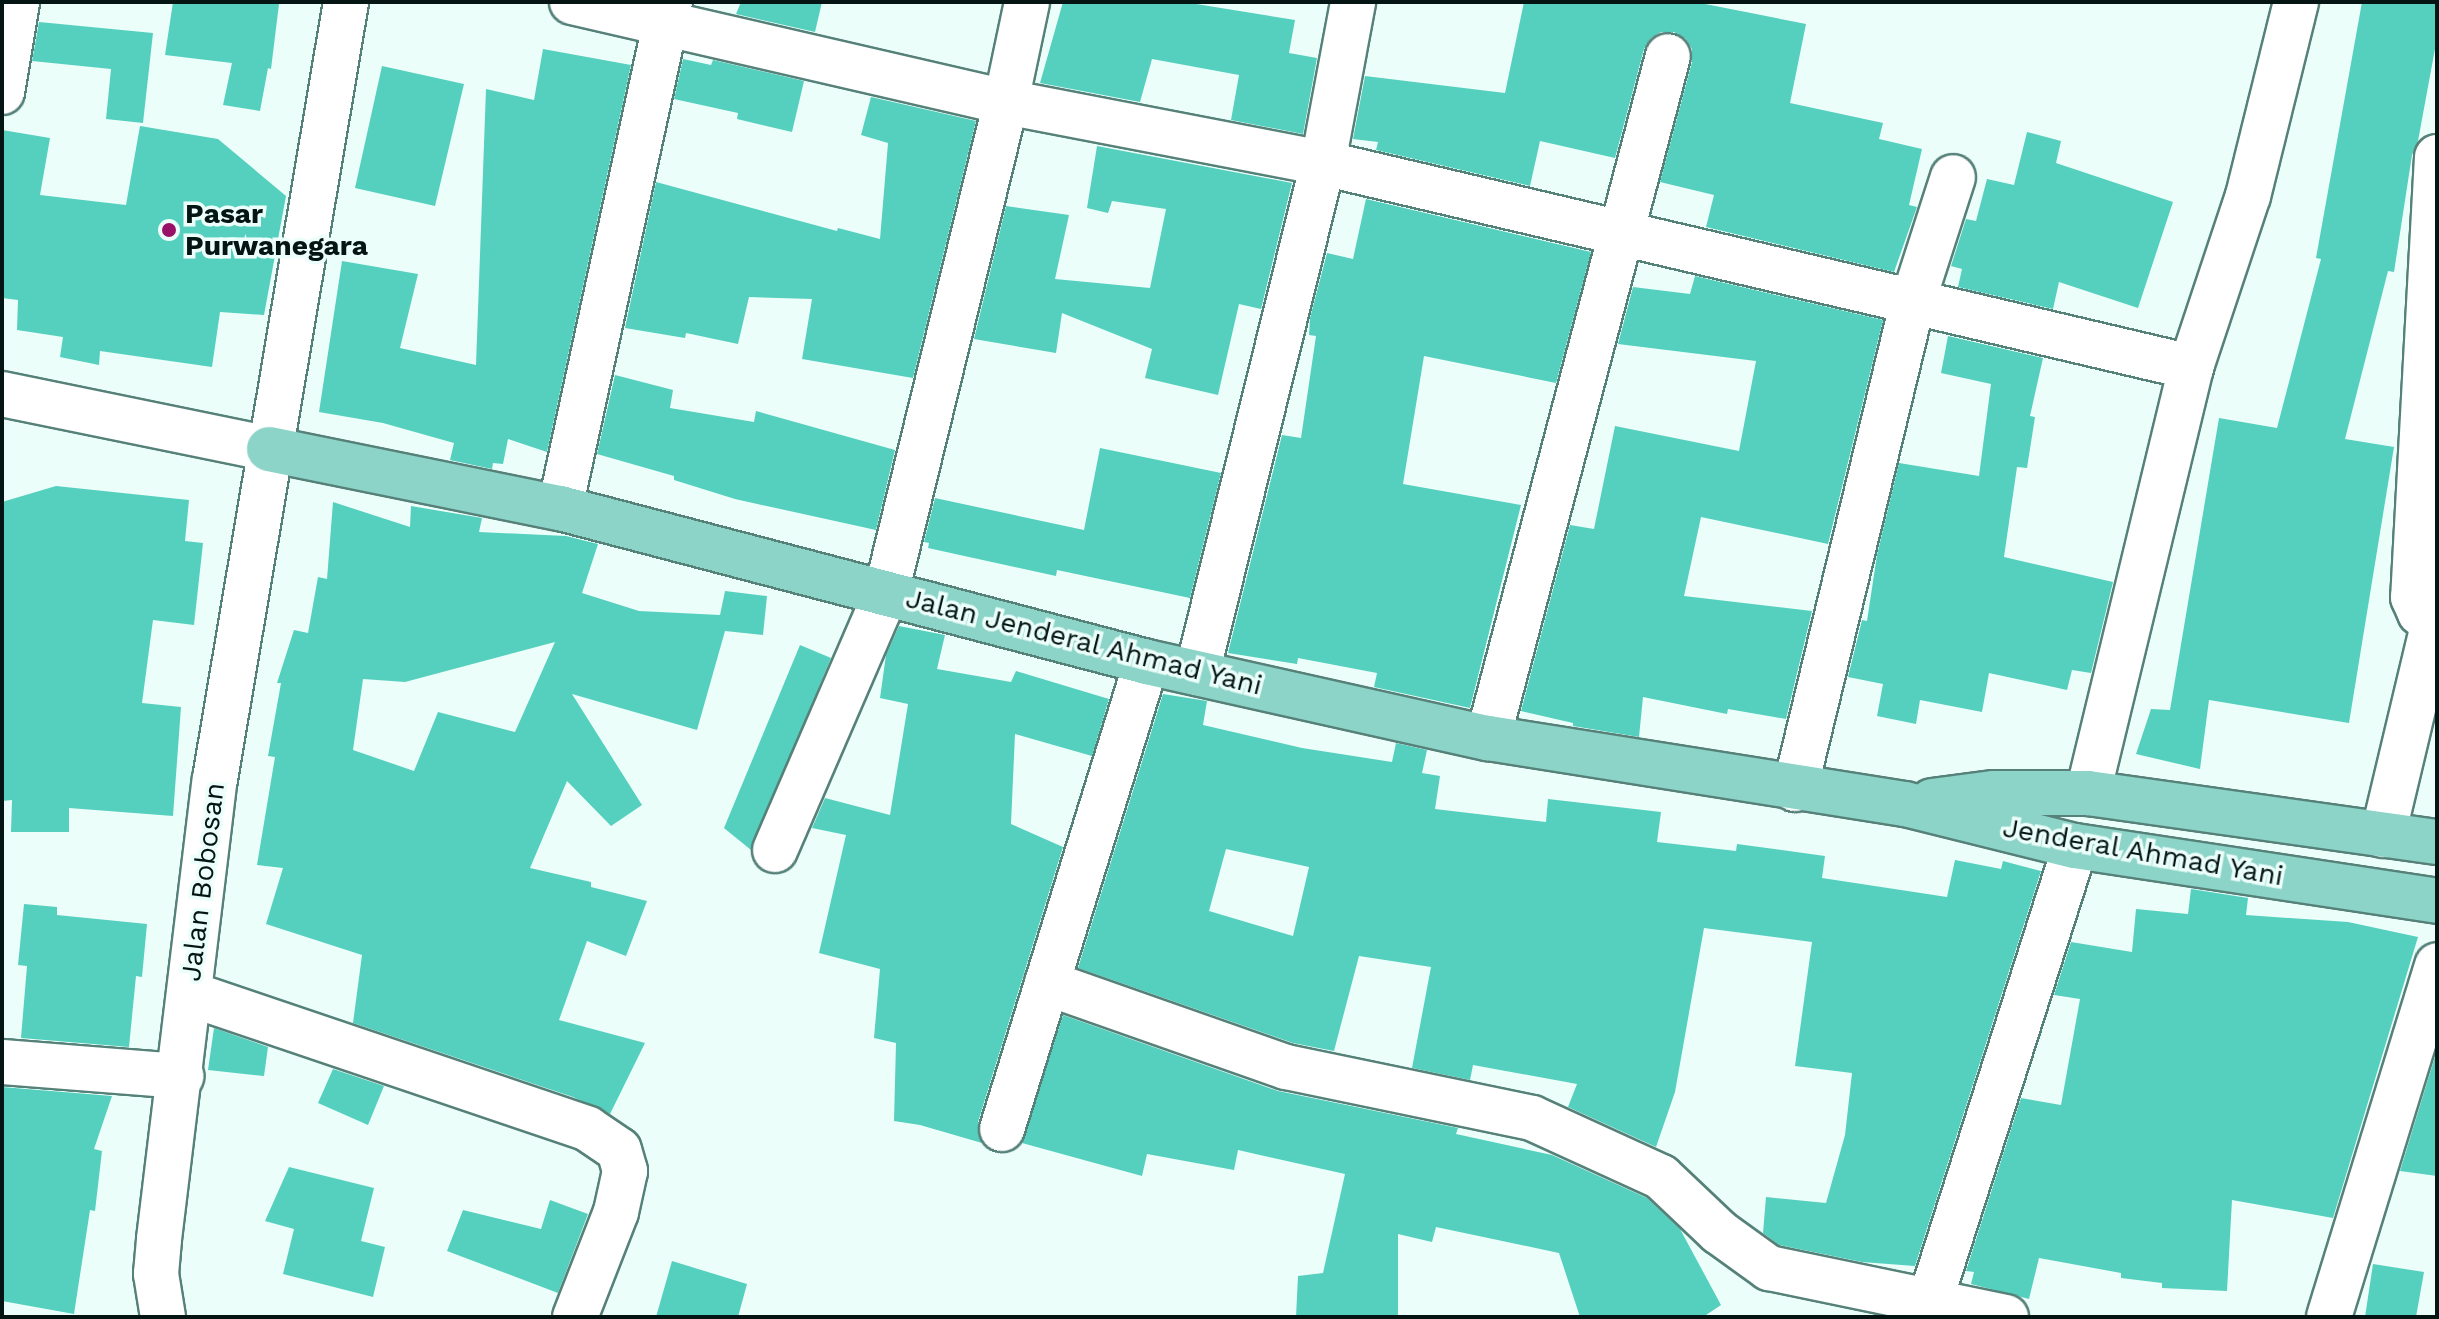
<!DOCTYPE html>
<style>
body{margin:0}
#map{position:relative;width:2439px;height:1319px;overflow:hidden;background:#ebfefa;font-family:"Work Sans",sans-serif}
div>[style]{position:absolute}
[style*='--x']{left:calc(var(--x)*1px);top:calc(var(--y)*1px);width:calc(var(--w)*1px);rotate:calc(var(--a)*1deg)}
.building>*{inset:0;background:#56d0be}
.roads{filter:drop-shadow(2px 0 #568179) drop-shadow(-2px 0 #568179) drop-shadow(0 2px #568179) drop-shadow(0 -2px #568179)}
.minor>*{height:44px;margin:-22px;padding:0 22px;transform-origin:22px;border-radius:22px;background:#fff}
.major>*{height:44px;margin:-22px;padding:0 22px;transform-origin:22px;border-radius:22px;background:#8cd3c8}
.dots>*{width:22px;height:22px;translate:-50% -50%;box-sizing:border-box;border:4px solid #ebfefa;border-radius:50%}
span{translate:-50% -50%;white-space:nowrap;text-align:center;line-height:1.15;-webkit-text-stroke:7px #ebfefa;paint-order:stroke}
.poi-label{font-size:28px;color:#041513;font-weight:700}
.left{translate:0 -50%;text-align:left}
.street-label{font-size:28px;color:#041513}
.frame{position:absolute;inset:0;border:4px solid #041513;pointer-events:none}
</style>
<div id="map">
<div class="building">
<i style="clip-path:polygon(173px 2px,279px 4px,271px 69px,268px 68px,260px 111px,223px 105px,232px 63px,165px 55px)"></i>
<i style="clip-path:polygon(741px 2px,822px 2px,815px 32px,736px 14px)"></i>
<i style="clip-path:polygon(1063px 2px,1184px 2px,1295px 20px,1289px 53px,1317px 58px,1303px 134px,1231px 120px,1239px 75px,1152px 59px,1140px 102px,1040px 83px)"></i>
<i style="clip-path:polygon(1524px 2px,1695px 2px,1806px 24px,1790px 103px,1883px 123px,1879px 139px,1922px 149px,1909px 205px,1917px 207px,1894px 272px,1706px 227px,1714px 195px,1660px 182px,1692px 62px,1692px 49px,1686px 39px,1674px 32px,1661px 32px,1651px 38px,1644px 49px,1615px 158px,1540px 141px,1530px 186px,1376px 150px,1378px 142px,1353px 139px,1365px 76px,1505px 93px)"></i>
<i style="clip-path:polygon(2362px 2px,2437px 2px,2437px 38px,2418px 141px,2412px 155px,2394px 272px,2388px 271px,2345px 439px,2394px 447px,2349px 723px,2209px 700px,2200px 769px,2136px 754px,2151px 709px,2170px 710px,2219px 418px,2277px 428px,2321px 259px,2316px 258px)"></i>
<i style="clip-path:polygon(39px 22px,153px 33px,143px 123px,106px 119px,111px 69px,32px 61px)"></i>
<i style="clip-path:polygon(543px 49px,631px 65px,547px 452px,508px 439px,503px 464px,493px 463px,492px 469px,450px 460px,454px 443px,383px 423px,319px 412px,342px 261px,418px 274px,400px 348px,476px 365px,486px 89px,534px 100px)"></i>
<i style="clip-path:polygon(683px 59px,711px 65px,713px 60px,804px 81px,792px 132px,737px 119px,738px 113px,674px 99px)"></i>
<i style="clip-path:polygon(382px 66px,464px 84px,435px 206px,355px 188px)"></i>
<i style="clip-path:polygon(871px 97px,976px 121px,913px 378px,802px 359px,812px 299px,749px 297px,738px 344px,686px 333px,685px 338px,625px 328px,656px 182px,837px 231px,838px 228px,880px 239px,888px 143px,861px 135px)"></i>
<i style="clip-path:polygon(140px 126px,218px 139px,286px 196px,264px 315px,220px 312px,212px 367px,100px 351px,99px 365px,60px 357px,63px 337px,17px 330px,18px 300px,2px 298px,2px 130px,50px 138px,40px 195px,126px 205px)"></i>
<i style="clip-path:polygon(2027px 132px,2061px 141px,2056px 163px,2173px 202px,2138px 308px,2059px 282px,2053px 309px,1958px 287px,1962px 269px,1951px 266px,1966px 219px,1976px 221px,1987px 179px,2014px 185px)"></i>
<i style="clip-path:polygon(1097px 146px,1292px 183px,1261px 309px,1239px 304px,1218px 395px,1145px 378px,1152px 349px,1062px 313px,1056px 353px,974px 339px,1006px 206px,1069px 215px,1055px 279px,1150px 288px,1166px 209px,1112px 201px,1108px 213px,1087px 208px)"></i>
<i style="clip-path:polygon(1366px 199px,1591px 252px,1556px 383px,1424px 356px,1403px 484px,1521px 505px,1470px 708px,1374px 687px,1377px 673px,1298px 658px,1297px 664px,1228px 653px,1282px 435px,1301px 438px,1316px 336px,1309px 335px,1310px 318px,1327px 253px,1353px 259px)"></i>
<i style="clip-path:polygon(1695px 276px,1883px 320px,1828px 544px,1701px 517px,1684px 596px,1812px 611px,1786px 719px,1728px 709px,1727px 714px,1643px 697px,1639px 737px,1573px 726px,1573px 723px,1521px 711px,1570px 525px,1594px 529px,1615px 426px,1739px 451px,1756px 361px,1618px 344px,1633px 287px,1690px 294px)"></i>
<i style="clip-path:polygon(1948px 336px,2043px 358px,2030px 416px,2035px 417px,2027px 468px,2017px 467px,2004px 557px,2113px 582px,2091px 673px,2072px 670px,2067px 690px,1989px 673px,1982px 712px,1920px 700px,1916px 724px,1877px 716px,1883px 684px,1848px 677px,1862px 620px,1867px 621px,1877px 555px,1899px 463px,1979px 476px,1991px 384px,1941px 373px)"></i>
<i style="clip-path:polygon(615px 375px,673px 390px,670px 408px,754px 422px,756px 411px,895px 450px,876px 530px,735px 499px,674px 480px,674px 476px,597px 454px)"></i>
<i style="clip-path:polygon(1100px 448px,1221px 473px,1190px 598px,1057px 570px,1056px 576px,928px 548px,929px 543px,924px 542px,935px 498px,1084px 530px)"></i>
<i style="clip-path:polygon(56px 486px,189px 500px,185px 541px,203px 543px,194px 625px,153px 620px,142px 703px,181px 707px,173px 816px,69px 808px,69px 832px,11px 832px,12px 800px,2px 801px,2px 502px)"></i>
<i style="clip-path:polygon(evenodd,333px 502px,410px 527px,411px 506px,482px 518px,479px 532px,566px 536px,598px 544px,582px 593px,639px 611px,720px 615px,725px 591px,767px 596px,763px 635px,725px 631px,697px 730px,572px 694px,642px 805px,611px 826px,567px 781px,530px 868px,591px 882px,591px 887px,647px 901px,626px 956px,587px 941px,559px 1020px,645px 1043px,610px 1114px,573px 1097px,353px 1023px,362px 955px,266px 924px,283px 868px,257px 865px,275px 757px,268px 756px,281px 683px,277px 683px,294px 630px,308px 633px,318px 577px,327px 579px,333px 502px,555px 642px,515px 732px,438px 712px,414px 771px,353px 750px,363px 679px,405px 682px,555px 642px)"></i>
<i style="clip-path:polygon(899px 626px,945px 635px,937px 669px,1011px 682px,1016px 671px,1109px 699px,1092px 756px,1015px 734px,1011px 824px,1063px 847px,978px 1122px,982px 1143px,920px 1125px,894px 1121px,896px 1043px,874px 1038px,880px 969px,819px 953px,846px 835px,812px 828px,825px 798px,890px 815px,908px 704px,880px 698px,886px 655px)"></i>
<i style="clip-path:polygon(800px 645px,831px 658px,751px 850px,724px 828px)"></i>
<i style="clip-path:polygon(evenodd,1163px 694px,1207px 701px,1203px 725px,1302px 748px,1392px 762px,1396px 743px,1427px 750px,1422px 773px,1440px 776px,1435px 809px,1546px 822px,1548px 799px,1661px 812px,1657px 842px,1736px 851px,1737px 844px,1825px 856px,1822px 878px,1947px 897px,1955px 860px,2001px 869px,2003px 861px,2041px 871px,1915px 1266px,1862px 1262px,1779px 1245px,1763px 1233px,1766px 1197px,1826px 1203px,1845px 1135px,1852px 1073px,1795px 1066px,1812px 942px,1704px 928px,1675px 1092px,1656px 1147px,1568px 1107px,1577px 1084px,1473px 1065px,1470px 1080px,1412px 1068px,1431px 967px,1359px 956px,1334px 1051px,1293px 1043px,1078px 968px,1163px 694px,1226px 849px,1309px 867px,1293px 936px,1209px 911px,1226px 849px)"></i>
<i style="clip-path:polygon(2191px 889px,2248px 898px,2246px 915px,2348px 922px,2418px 937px,2333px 1218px,2232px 1200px,2227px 1291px,2162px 1288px,2162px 1283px,2121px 1278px,2121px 1273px,2039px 1258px,2029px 1299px,1971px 1284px,1974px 1272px,1966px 1271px,2021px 1098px,2061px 1105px,2080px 999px,2054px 995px,2071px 942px,2132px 952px,2136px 909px,2188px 914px)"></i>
<i style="clip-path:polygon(24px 904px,57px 907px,57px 915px,147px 924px,142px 977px,136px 976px,129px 1047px,21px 1038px,27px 966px,18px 965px)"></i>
<i style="clip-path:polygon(1063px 1015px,1278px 1091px,1458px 1128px,1456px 1134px,1552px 1155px,1647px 1198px,1680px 1229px,1721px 1305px,1703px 1317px,1580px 1317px,1559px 1253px,1436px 1227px,1432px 1242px,1398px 1234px,1398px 1317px,1296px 1317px,1298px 1276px,1323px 1273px,1345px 1174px,1238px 1150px,1234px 1170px,1147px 1154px,1142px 1176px,1022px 1143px)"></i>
<i style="clip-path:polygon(214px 1028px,268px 1047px,264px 1076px,208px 1070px)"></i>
<i style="clip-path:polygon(2437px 1050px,2437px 1176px,2400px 1171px)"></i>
<i style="clip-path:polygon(333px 1069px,384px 1086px,368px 1125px,318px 1103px)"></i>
<i style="clip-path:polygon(2px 1087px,112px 1096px,94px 1149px,102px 1151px,95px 1211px,90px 1210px,74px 1314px,2px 1301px)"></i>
<i style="clip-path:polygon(289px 1167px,374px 1188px,361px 1241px,385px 1247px,373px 1297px,283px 1274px,294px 1229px,265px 1221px)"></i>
<i style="clip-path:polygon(550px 1200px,588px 1214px,558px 1293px,447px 1251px,463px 1210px,541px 1229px)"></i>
<i style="clip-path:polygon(672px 1261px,747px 1284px,738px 1317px,656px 1317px)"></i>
<i style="clip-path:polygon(2373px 1264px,2424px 1272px,2416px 1317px,2365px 1317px)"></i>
</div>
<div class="roads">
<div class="minor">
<i style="--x:572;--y:2;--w:445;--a:13"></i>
<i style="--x:1006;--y:102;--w:323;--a:10.9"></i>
<i style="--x:1323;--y:163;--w:892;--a:13.23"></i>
<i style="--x:2;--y:92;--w:91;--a:-80.5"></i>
<i style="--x:2437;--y:157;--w:441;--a:93.1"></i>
<i style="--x:2413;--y:597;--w:17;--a:66"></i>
<i style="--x:2420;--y:613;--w:21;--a:37"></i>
<i style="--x:2;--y:394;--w:273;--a:11.6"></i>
<i style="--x:560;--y:508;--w:518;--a:-77.74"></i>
<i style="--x:1197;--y:673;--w:525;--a:-76.12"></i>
<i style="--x:1323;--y:163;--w:164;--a:-79.4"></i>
<i style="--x:1488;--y:738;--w:705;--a:-75.22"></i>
<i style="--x:1795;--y:789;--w:502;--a:-76.41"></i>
<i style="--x:1913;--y:301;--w:130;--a:-72.1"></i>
<i style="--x:2088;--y:793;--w:438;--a:-76.4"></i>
<i style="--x:2191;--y:367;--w:180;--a:-71.6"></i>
<i style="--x:2248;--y:196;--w:200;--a:-76.1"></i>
<i style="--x:2383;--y:835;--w:216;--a:-76.6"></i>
<i style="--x:775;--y:850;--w:280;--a:-66.6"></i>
<i style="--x:886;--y:593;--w:505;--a:-76.27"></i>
<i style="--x:1006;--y:102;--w:102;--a:-78.1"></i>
<i style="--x:1047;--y:983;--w:253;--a:19.4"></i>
<i style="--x:1286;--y:1067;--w:251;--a:11.7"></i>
<i style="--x:1532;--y:1118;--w:142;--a:24.6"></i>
<i style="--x:1661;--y:1177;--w:80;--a:43.5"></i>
<i style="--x:1719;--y:1232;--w:62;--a:35.8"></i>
<i style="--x:1769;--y:1268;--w:242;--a:11.7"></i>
<i style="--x:190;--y:994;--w:420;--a:18.7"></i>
<i style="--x:588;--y:1129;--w:37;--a:34"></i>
<i style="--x:619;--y:1150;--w:22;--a:74"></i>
<i style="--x:625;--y:1171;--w:42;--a:102.4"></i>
<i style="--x:616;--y:1212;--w:113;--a:111.3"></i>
<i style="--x:2;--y:1062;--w:180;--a:4.5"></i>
<i style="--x:1002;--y:1129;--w:489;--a:-72.8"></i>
<i style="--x:163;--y:1317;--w:44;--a:-99.2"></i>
<i style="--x:156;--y:1274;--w:35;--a:-85"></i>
<i style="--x:159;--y:1239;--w:463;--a:-83.1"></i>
<i style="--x:215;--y:779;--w:788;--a:-80.43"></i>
<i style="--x:1925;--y:1317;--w:494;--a:-72.3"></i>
<i style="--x:2329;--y:1317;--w:368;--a:-72.9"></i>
</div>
<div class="major">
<i style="--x:269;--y:449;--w:297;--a:11.5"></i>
<i style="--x:560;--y:508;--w:607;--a:14.7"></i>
<i style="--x:1147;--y:662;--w:349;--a:12.6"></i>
<i style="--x:1488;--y:738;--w:422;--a:9"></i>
<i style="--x:1905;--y:804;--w:175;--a:13.9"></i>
<i style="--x:2075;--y:846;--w:366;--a:8.6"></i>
<i style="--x:1932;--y:801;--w:63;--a:-7.4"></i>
<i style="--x:1994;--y:793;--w:94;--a:0"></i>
<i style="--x:2088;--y:793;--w:352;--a:8"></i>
</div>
</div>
<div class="dots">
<i style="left:169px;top:230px;background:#981268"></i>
</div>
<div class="poi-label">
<span class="left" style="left:185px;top:230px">Pasar<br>Purwanegara</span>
</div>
<div class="street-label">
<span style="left:1084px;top:642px;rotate:14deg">Jalan Jenderal Ahmad Yani</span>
<span style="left:2143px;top:852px;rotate:10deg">Jenderal Ahmad Yani</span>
<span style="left:203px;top:882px;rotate:-83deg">Jalan Bobosan</span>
</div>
<div class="frame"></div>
</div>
